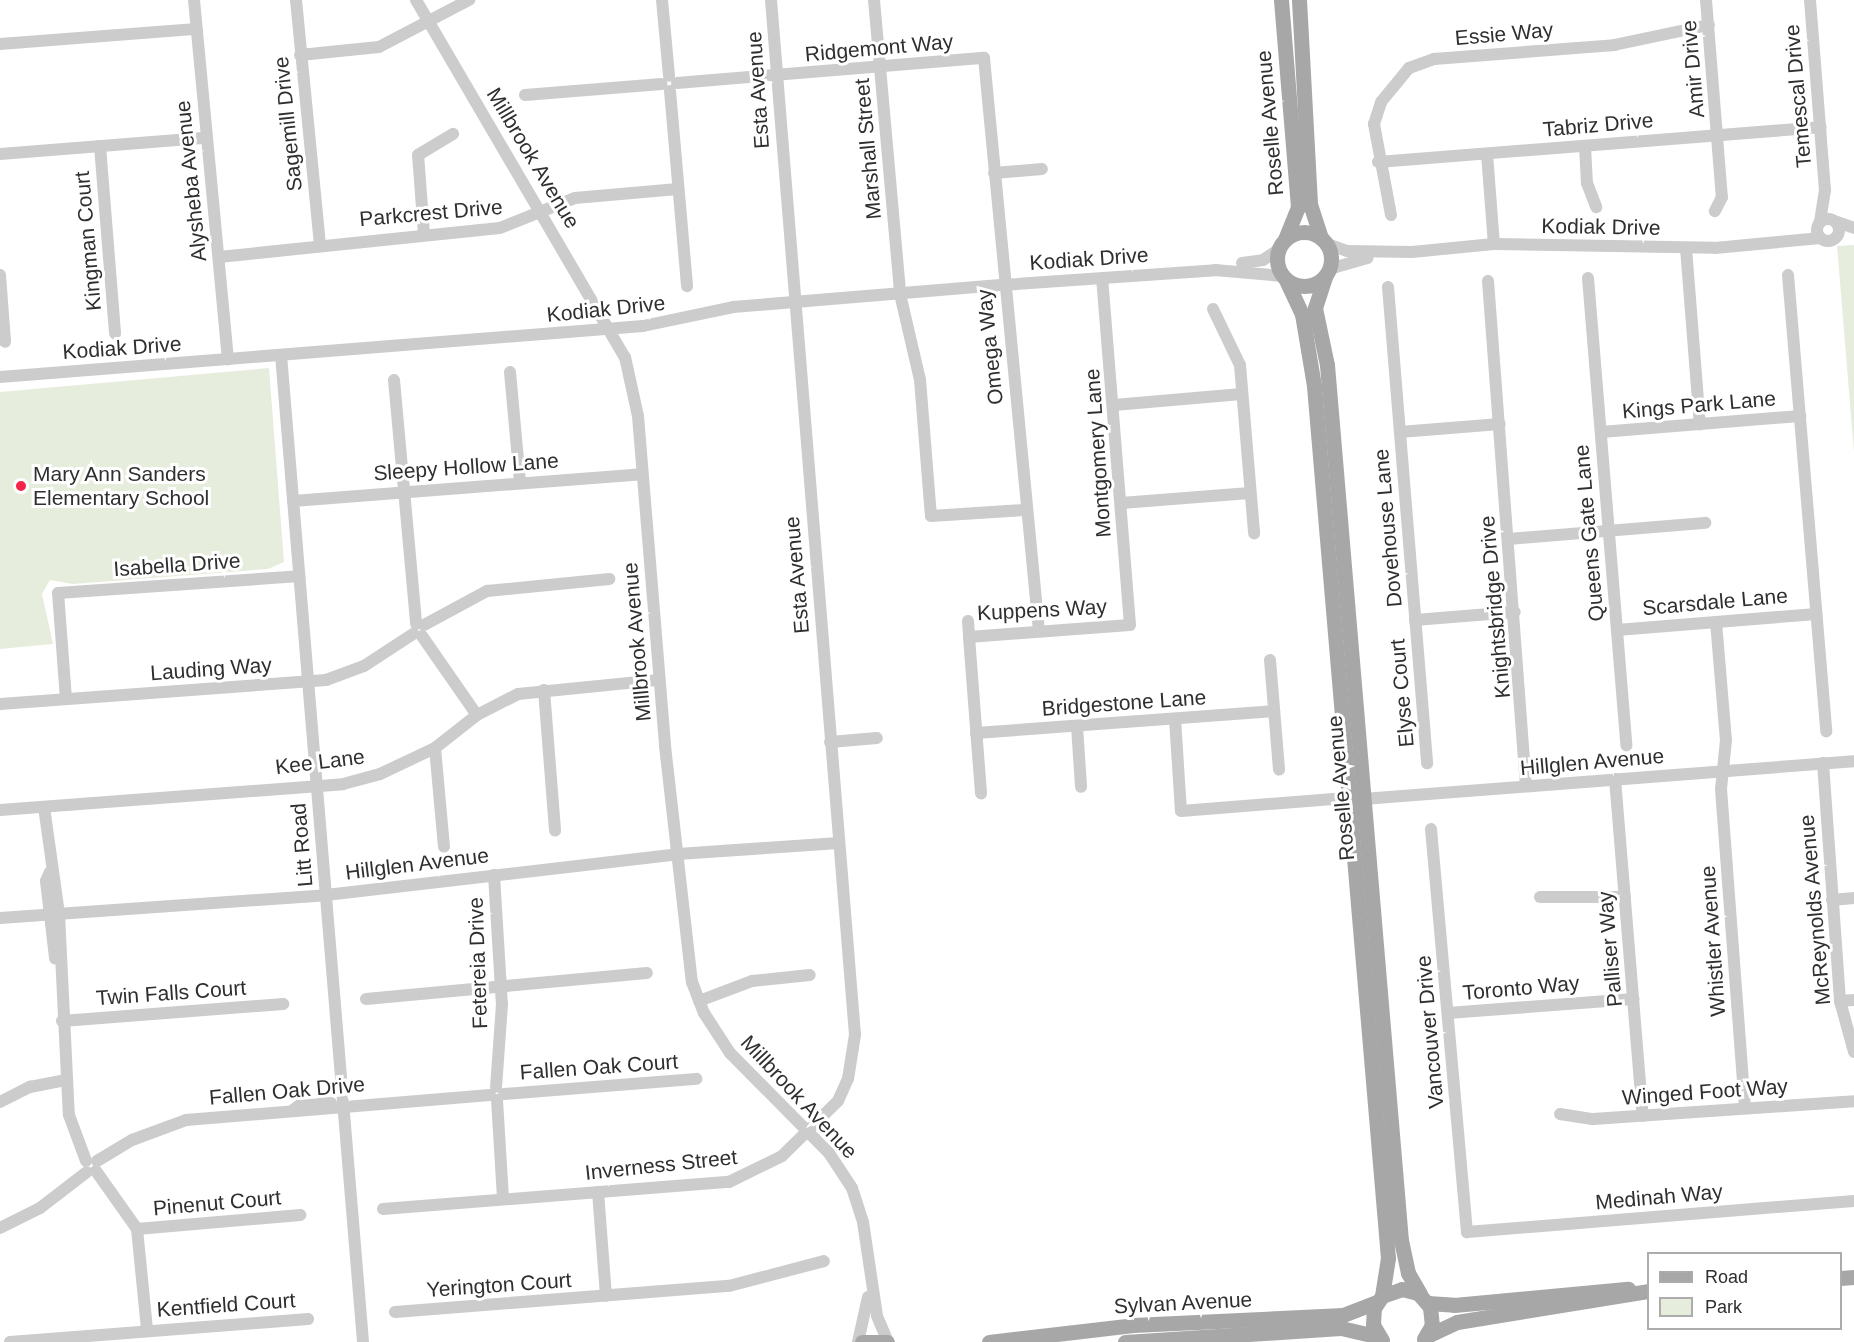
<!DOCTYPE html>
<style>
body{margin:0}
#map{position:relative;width:1854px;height:1342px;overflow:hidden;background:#fff;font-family:Arial,sans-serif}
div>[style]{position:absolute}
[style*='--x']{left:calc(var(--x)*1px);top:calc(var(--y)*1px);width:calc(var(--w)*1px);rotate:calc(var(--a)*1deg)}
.green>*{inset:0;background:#e7eddc}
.minor>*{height:12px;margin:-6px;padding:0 6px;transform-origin:6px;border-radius:6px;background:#ccc}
.minor>.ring{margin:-6px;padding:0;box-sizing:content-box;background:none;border:12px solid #ccc;border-radius:50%}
.major>*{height:15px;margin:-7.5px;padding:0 7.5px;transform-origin:7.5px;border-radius:7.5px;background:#a7a7a7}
.major>.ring{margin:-7.5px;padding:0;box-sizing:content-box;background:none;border:15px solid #a7a7a7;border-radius:50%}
.dots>*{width:16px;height:16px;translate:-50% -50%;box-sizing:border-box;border:3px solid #fff;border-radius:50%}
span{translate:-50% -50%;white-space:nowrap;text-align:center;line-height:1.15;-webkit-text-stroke:6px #fff;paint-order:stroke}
.street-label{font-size:21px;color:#2f2f2f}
.poi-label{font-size:21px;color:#2f2f2f}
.left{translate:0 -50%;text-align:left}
.legend{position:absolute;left:1647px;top:1252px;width:195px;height:78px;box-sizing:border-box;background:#fff;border:2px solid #acacac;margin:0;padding:8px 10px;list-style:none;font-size:18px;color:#2f2f2f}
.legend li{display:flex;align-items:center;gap:12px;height:30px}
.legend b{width:30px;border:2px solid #acacac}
</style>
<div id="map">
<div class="green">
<i style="clip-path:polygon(1854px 245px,1854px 452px,1837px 246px)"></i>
<i style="clip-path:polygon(269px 368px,284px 562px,268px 569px,73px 584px,50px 580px,42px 594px,53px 644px,0 649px,0 392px)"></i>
</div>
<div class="minor">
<i style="--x:194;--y:0;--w:361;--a:84.6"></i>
<i style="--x:296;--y:0;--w:246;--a:84.4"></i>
<i style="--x:416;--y:0;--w:414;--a:59.7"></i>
<i style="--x:625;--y:357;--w:60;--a:77.6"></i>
<i style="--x:638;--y:416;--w:331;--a:85.3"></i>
<i style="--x:665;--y:746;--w:238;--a:83.5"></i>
<i style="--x:692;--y:982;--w:33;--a:69"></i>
<i style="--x:704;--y:1013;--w:48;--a:57"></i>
<i style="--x:730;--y:1053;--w:141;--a:45.3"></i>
<i style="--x:829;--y:1153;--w:42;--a:56.7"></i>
<i style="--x:852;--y:1188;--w:36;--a:72"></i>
<i style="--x:863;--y:1222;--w:95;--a:81.5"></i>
<i style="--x:877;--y:1316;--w:28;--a:67"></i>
<i style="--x:662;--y:0;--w:76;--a:84.7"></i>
<i style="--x:874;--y:0;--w:295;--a:84.9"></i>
<i style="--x:900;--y:294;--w:88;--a:76.9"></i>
<i style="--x:920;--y:380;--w:136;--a:85.4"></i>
<i style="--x:931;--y:516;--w:93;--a:-3.7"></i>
<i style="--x:1706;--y:0;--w:198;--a:85.4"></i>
<i style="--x:1722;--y:197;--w:16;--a:117"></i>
<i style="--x:1810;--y:0;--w:191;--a:85.5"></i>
<i style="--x:1825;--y:190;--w:32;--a:99"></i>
<i style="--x:0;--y:44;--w:197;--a:-4.4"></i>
<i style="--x:300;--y:55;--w:79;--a:-5.8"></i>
<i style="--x:379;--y:47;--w:102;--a:-27.6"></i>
<i style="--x:677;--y:83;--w:308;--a:-4.7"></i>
<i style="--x:984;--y:58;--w:576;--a:84.52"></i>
<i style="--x:670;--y:91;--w:196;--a:85"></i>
<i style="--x:525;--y:95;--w:137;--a:-4.6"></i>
<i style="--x:100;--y:146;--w:188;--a:85.4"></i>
<i style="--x:1585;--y:146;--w:37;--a:87"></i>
<i style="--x:1587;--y:183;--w:26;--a:69"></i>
<i style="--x:0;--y:154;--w:206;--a:-4.5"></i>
<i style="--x:1487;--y:154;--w:90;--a:85.6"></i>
<i style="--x:1378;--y:162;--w:444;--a:-4.5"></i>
<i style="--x:994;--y:173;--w:48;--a:-4.8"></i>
<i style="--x:1391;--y:215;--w:93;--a:-100.6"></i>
<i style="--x:1374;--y:124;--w:23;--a:-72"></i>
<i style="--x:1381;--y:102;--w:44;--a:-50.5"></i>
<i style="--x:1409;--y:68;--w:27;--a:-20"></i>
<i style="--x:1434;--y:59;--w:181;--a:-4.4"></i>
<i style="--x:1614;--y:45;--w:97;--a:-11.9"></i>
<i class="ring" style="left:1817px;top:219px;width:10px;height:10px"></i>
<i style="--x:1837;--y:222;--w:18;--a:19"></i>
<i style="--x:424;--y:234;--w:79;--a:-94.3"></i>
<i style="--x:418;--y:155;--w:41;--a:-31"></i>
<i style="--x:1327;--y:244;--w:21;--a:19"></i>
<i style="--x:1347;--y:251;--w:65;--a:0.9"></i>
<i style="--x:1412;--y:252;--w:82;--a:-5.6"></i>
<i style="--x:1494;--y:244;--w:221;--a:1"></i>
<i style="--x:1715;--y:248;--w:106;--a:-5.4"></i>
<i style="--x:1686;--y:248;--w:177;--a:85.5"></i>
<i style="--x:219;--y:257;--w:282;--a:-5.9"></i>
<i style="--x:500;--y:228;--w:81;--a:-21.8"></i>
<i style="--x:575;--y:198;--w:103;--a:-5"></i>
<i style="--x:1242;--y:263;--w:21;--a:-8"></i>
<i style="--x:1263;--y:260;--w:18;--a:-34"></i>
<i style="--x:1329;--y:269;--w:40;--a:-16"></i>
<i style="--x:0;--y:275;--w:67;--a:85.7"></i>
<i style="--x:1788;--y:275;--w:458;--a:85.2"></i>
<i style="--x:1588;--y:278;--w:469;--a:85.3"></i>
<i style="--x:1488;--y:281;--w:506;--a:85.7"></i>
<i style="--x:1388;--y:287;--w:478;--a:85.3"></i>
<i style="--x:1213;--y:309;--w:62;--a:64.3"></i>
<i style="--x:1240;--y:365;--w:169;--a:85.2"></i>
<i style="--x:281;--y:355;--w:990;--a:85.25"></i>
<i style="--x:510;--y:372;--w:110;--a:84.8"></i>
<i style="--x:0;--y:377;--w:645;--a:-4.53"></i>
<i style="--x:643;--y:326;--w:92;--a:-11.9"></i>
<i style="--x:733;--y:307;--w:271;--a:-4.7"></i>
<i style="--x:1003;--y:285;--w:213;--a:-4"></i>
<i style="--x:1215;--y:270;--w:67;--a:5.1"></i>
<i style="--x:394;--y:380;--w:245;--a:84.8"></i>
<i style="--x:1114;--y:405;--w:128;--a:-4.9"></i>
<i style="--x:1400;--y:432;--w:100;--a:-4.6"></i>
<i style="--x:1601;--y:432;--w:200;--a:-4.6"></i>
<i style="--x:293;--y:501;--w:350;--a:-4.4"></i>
<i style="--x:1121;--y:503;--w:129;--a:-4.4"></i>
<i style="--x:1509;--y:539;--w:197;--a:-4.7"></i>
<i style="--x:1415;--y:620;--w:100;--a:-4.6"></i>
<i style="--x:968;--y:621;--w:16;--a:86"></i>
<i style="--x:969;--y:637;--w:161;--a:-4.3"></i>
<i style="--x:1130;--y:625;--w:348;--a:-94.6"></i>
<i style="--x:1716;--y:622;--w:118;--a:85.2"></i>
<i style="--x:1726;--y:740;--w:49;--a:95.8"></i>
<i style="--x:1721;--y:789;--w:320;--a:85.7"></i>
<i style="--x:424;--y:625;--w:72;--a:-28.4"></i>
<i style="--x:487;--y:591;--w:123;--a:-5.6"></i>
<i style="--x:1617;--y:630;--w:200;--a:-4.6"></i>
<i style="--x:422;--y:636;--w:96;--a:55.2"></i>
<i style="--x:969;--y:637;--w:157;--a:85.6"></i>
<i style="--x:1270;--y:660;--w:110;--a:85.3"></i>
<i style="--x:544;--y:690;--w:141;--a:85.5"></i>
<i style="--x:66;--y:699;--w:106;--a:-94.3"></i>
<i style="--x:58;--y:593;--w:242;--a:-4"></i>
<i style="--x:0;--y:704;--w:327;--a:-4.2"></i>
<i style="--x:326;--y:680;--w:40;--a:-20.2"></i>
<i style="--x:364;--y:666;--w:59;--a:-33.1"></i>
<i style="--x:1175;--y:719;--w:92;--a:86.3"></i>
<i style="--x:1181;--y:811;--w:168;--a:-4.5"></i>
<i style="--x:1077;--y:726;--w:61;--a:86.2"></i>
<i style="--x:976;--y:733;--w:299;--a:-4.2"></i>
<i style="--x:830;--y:742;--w:47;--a:-4.9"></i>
<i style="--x:435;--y:748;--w:99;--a:84.8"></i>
<i style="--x:1823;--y:763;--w:239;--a:85.9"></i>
<i style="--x:1840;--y:1001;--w:53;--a:74.6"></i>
<i style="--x:1615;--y:779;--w:338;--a:85.3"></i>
<i style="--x:1363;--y:799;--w:492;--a:-4.4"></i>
<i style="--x:44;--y:807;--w:108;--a:82"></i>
<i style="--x:59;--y:914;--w:201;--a:87.2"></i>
<i style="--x:69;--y:1115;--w:49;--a:69.7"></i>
<i style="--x:0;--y:810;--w:344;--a:-4.3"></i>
<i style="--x:343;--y:784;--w:38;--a:-15"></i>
<i style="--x:380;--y:774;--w:61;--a:-25.3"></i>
<i style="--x:435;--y:748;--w:53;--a:-38.2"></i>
<i style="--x:477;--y:715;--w:46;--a:-27.1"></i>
<i style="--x:518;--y:694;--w:142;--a:-5.7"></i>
<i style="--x:1431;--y:829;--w:405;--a:84.9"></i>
<i style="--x:1467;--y:1232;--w:388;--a:-4.6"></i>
<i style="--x:50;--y:872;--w:10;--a:114"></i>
<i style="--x:46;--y:881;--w:78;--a:83.3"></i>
<i style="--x:494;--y:875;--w:129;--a:86.5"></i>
<i style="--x:502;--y:1004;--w:83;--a:94.1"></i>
<i style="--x:1540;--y:897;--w:85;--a:0"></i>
<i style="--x:1832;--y:900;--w:22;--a:-5"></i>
<i style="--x:0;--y:918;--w:327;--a:-4"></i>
<i style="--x:326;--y:895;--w:354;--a:-6.6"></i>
<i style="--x:678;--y:854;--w:161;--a:-3.9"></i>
<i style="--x:366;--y:999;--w:282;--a:-5.3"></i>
<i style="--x:699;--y:1001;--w:57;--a:-20.7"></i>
<i style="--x:752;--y:981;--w:58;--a:-5.9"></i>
<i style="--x:1840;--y:1001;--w:14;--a:-4"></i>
<i style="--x:1448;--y:1013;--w:186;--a:-4.3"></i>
<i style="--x:62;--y:1021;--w:222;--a:-4.4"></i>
<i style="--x:504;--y:1094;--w:193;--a:-4.5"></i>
<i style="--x:497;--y:1100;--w:98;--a:86.5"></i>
<i style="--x:0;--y:1102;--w:34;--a:-27"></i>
<i style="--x:30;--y:1087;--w:37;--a:-11"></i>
<i style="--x:293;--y:1110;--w:10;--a:-37"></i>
<i style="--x:301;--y:1104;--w:30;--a:-2"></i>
<i style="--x:1560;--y:1114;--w:33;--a:9"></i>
<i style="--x:1593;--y:1119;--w:262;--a:-3.9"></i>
<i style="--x:97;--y:1161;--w:41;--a:-31"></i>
<i style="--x:132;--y:1140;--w:58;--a:-20.3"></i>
<i style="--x:186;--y:1120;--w:305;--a:-4.7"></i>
<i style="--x:96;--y:1171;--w:71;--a:54.7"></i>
<i style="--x:137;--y:1229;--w:101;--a:84.3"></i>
<i style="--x:598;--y:1192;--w:104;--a:85.6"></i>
<i style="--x:383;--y:1209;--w:347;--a:-4.5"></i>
<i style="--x:729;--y:1182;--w:59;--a:-26.1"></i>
<i style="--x:782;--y:1156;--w:78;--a:-44.5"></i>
<i style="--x:838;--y:1101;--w:24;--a:-66"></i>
<i style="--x:848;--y:1079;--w:45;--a:-81"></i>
<i style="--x:855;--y:1035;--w:1038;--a:-94.64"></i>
<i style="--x:0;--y:1228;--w:45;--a:-26.6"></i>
<i style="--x:40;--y:1208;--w:59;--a:-37.5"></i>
<i style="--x:137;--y:1229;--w:164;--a:-4.9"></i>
<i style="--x:395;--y:1312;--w:335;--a:-4.5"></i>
<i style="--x:729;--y:1286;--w:98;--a:-14.7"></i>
<i style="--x:10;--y:1342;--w:299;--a:-4.4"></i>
<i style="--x:858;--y:1342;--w:46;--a:-77.5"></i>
</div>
<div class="major">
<i style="--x:1281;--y:0;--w:208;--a:85.3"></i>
<i style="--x:1298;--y:207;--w:35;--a:112"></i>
<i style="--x:1299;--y:0;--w:204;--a:86.9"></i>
<i style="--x:1310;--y:204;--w:36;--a:72"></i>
<i class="ring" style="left:1277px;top:232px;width:39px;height:39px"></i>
<i style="--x:1325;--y:277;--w:33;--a:108"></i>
<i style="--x:1315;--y:308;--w:58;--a:78.1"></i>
<i style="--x:1327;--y:365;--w:878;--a:85.17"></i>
<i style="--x:1401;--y:1240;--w:34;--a:78"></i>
<i style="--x:1408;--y:1273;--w:24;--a:60"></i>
<i style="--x:1286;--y:280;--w:38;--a:65"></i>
<i style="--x:1302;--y:314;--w:73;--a:80.5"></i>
<i style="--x:1314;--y:386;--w:875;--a:85.15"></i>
<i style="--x:1388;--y:1258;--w:38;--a:99"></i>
<i style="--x:1840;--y:1278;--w:14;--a:-4"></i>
<i style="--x:1428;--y:1303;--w:26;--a:4"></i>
<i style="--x:1454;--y:1305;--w:175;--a:-5.3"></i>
<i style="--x:1427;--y:1336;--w:33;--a:-25"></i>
<i style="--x:1457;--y:1322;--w:193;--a:-9.2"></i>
<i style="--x:1382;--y:1340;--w:17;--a:-121"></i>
<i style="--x:1373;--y:1325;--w:17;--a:-87"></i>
<i style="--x:1374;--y:1308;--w:14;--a:-56"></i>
<i style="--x:1382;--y:1296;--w:21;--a:-19"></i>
<i style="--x:1402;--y:1289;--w:16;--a:14"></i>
<i style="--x:1418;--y:1293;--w:18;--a:49"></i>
<i style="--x:1430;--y:1307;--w:18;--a:84"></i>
<i style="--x:1432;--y:1325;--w:16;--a:120"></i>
<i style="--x:862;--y:1342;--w:25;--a:0"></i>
<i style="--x:989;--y:1342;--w:145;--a:-6.7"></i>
<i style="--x:1133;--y:1325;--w:210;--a:-2.7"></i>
<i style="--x:1343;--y:1315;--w:36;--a:-21"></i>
<i style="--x:1125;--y:1342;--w:216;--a:-3.7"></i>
<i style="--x:1341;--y:1328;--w:39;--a:13"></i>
</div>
<div class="dots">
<i style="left:21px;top:486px;background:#f4234a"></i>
</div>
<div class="street-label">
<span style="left:1504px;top:34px;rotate:-5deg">Essie Way</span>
<span style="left:879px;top:48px;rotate:-5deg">Ridgemont Way</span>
<span style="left:1693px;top:69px;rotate:-95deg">Amir Drive</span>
<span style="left:758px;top:90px;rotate:-94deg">Esta Avenue</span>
<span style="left:1798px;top:96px;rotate:-95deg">Temescal Drive</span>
<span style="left:1270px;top:123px;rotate:-95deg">Roselle Avenue</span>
<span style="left:288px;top:124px;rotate:-96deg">Sagemill Drive</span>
<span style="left:1598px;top:125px;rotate:-5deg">Tabriz Drive</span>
<span style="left:868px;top:149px;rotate:-95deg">Marshall Street</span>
<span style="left:533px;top:158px;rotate:59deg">Millbrook Avenue</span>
<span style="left:191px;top:181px;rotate:-96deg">Alysheba Avenue</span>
<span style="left:431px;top:213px;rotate:-5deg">Parkcrest Drive</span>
<span style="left:1601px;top:227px;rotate:1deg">Kodiak Drive</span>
<span style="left:88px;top:241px;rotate:-95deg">Kingman Court</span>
<span style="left:1089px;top:259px;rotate:-4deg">Kodiak Drive</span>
<span style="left:606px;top:309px;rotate:-6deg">Kodiak Drive</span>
<span style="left:990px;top:347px;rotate:-96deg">Omega Way</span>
<span style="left:122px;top:348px;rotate:-4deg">Kodiak Drive</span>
<span style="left:1699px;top:405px;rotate:-5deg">Kings Park Lane</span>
<span style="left:1098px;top:453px;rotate:-94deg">Montgomery Lane</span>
<span style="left:466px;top:467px;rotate:-4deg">Sleepy Hollow Lane</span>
<span style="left:1388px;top:528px;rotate:-95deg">Dovehouse Lane</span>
<span style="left:1589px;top:533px;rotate:-95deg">Queens Gate Lane</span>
<span style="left:177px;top:565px;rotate:-4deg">Isabella Drive</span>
<span style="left:797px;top:575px;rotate:-95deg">Esta Avenue</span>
<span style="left:1715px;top:602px;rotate:-5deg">Scarsdale Lane</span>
<span style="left:1495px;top:607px;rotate:-95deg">Knightsbridge Drive</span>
<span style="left:1042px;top:610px;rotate:-3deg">Kuppens Way</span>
<span style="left:637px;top:642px;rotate:-95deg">Millbrook Avenue</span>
<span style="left:211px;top:669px;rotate:-4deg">Lauding Way</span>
<span style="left:1402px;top:693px;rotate:-95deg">Elyse Court</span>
<span style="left:1124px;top:703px;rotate:-4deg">Bridgestone Lane</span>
<span style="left:320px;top:762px;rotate:-7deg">Kee Lane</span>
<span style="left:1592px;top:762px;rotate:-5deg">Hillglen Avenue</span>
<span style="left:1341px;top:788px;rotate:-95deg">Roselle Avenue</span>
<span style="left:302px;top:845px;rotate:-95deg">Litt Road</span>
<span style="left:417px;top:864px;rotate:-7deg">Hillglen Avenue</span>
<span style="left:1815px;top:910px;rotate:-95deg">McReynolds Avenue</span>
<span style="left:1713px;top:941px;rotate:-94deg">Whistler Avenue</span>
<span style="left:1610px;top:949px;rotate:-95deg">Palliser Way</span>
<span style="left:478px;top:963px;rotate:-92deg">Fetereia Drive</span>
<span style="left:1521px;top:988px;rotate:-5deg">Toronto Way</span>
<span style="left:171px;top:993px;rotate:-4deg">Twin Falls Court</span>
<span style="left:1430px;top:1032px;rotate:-95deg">Vancouver Drive</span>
<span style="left:599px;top:1067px;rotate:-4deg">Fallen Oak Court</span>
<span style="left:287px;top:1091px;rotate:-5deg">Fallen Oak Drive</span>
<span style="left:1705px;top:1092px;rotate:-4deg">Winged Foot Way</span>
<span style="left:799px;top:1097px;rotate:47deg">Millbrook Avenue</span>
<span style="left:661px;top:1165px;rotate:-6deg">Inverness Street</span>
<span style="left:1659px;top:1197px;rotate:-5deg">Medinah Way</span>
<span style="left:217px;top:1203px;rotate:-5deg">Pinenut Court</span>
<span style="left:499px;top:1285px;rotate:-4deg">Yerington Court</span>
<span style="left:1183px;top:1303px;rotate:-3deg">Sylvan Avenue</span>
<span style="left:226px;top:1305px;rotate:-4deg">Kentfield Court</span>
</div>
<div class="poi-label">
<span class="left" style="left:33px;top:486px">Mary Ann Sanders<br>Elementary School</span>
</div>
<ul class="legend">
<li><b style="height:8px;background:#a7a7a7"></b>Road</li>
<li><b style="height:16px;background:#e7eddc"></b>Park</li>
</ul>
</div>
